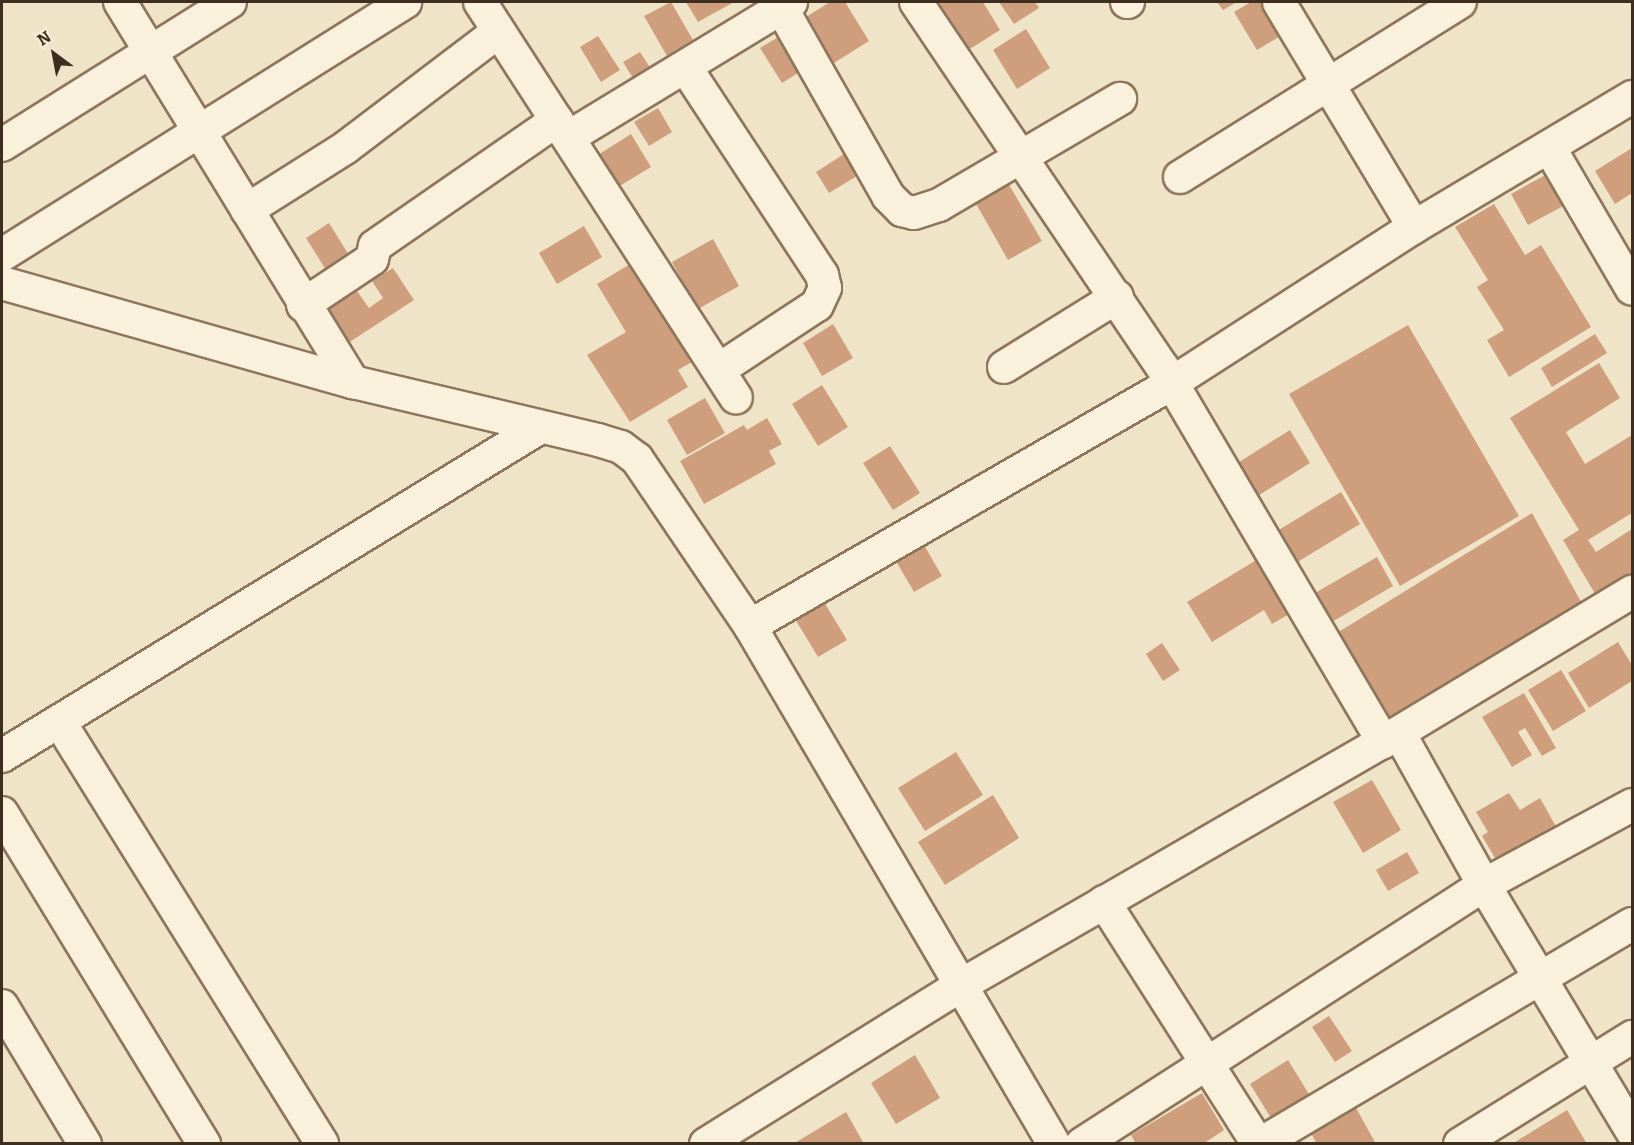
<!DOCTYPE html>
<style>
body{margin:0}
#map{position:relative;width:1634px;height:1145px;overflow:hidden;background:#f0e4c8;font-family:Bitter,serif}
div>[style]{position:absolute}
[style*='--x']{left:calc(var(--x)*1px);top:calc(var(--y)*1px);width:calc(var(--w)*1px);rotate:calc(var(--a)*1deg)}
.building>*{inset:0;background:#cf9f7d}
.roads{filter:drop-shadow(2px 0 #8d765c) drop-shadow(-2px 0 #8d765c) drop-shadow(0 2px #8d765c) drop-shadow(0 -2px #8d765c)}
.minor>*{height:32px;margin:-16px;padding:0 16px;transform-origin:16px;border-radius:16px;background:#faf1dc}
span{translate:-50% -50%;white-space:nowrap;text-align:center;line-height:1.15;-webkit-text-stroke:4.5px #f7eed8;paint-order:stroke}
.frame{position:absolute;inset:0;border:3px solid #3d2e20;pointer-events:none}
.north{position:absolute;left:24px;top:24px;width:60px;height:60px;-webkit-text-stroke:4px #f7eed8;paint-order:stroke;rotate:328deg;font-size:16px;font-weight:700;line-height:24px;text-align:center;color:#3d2e20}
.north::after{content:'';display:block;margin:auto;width:21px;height:27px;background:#3d2e20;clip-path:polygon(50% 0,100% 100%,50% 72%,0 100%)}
</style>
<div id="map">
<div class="building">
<i style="clip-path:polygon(671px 2px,693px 40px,667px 56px,644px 16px)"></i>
<i style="clip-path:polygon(686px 2px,734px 2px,698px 22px)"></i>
<i style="clip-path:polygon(830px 2px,845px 2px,869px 41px,826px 68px,798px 22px)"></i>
<i style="clip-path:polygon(943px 2px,983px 2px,1000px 30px,962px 54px,934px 7px)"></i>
<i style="clip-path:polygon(999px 2px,1035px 2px,1039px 8px,1014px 24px)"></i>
<i style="clip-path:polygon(1217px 2px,1237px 2px,1223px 10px)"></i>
<i style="clip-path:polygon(1251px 2px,1271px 2px,1289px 31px,1257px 50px,1234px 12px)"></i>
<i style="clip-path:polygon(1026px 29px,1050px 68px,1017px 89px,993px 50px)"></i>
<i style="clip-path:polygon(790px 30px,811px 65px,782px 83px,760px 48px)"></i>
<i style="clip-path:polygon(598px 36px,620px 70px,601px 82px,580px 47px)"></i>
<i style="clip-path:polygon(640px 52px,653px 72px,636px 83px,623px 62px)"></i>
<i style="clip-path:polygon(658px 108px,672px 132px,649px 146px,634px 122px)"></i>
<i style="clip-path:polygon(631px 134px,651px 167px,613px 190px,593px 158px)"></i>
<i style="clip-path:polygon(1632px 148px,1632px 193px,1615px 204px,1595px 171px)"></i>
<i style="clip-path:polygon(844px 154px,857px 176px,829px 193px,816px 172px)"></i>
<i style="clip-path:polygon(1547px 174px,1565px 205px,1528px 225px,1511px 194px)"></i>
<i style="clip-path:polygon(1008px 183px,1042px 241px,1008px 260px,975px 202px)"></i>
<i style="clip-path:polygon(1494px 204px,1525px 255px,1541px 245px,1591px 327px,1509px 377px,1487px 340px,1504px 330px,1477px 287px,1488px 280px,1455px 227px)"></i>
<i style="clip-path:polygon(329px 223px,349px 255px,326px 270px,306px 238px)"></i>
<i style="clip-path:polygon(584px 226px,602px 257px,557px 284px,539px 253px)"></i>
<i style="clip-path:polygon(713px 239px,739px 286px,698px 309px,672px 262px)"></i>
<i style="clip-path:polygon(640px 258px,643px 278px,692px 362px,678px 370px,688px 387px,630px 422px,587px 355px,626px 332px,597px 284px)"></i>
<i style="clip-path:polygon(393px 268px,414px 300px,345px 345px,323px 313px,357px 291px,369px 308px,383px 298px,372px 281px)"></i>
<i style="clip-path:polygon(833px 324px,853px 358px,822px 376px,803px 343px)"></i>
<i style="clip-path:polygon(1408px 325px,1519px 516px,1400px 586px,1289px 394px)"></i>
<i style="clip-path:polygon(1595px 334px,1607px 353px,1552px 387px,1541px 368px)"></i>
<i style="clip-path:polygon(1599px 363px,1620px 398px,1566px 432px,1585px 464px,1632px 435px,1632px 513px,1588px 540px,1596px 552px,1632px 529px,1632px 582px,1600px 602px,1563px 540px,1579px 530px,1510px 418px)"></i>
<i style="clip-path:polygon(822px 385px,848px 427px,818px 446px,792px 404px)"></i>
<i style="clip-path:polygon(705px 398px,725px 433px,687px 455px,667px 420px)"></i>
<i style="clip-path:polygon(767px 418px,782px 444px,769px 451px,776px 464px,704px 504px,680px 461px,744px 425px,747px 430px)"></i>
<i style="clip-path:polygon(1290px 430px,1310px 463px,1256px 497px,1236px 464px)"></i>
<i style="clip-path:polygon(890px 446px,920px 493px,893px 510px,863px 463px)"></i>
<i style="clip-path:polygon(1341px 492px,1360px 524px,1286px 569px,1267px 537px)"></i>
<i style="clip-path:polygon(1532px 513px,1585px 609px,1385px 728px,1332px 636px)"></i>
<i style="clip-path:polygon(924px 545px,942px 576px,914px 592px,896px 561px)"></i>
<i style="clip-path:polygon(1263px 556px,1296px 610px,1272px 624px,1264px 610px,1212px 642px,1187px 602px)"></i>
<i style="clip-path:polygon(1377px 557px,1393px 586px,1320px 629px,1303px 600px)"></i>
<i style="clip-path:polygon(824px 602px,847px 640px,818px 657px,795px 619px)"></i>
<i style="clip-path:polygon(1618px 642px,1632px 665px,1632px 681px,1589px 708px,1568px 673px)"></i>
<i style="clip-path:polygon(1162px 643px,1180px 670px,1163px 681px,1146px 654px)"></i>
<i style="clip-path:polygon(1561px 670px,1586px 711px,1553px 731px,1528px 690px)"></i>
<i style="clip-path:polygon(1524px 693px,1556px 748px,1542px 756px,1525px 728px,1518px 732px,1532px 755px,1512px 767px,1482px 717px)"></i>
<i style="clip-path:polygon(956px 752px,983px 795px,925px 831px,898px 788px)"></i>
<i style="clip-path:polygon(1372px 780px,1401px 830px,1363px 853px,1333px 802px)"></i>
<i style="clip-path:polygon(1509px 793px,1520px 810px,1540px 798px,1559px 832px,1498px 863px,1482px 836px,1488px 832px,1476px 812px)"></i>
<i style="clip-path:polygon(993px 795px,1019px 838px,945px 885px,918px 842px)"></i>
<i style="clip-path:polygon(1407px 852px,1419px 873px,1388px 891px,1376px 870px)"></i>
<i style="clip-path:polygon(1329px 1016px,1352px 1051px,1335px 1062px,1312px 1027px)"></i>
<i style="clip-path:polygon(915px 1055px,940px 1098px,896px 1124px,871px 1083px)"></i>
<i style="clip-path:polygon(1288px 1060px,1312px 1099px,1274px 1123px,1250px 1084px)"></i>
<i style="clip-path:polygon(1202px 1093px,1224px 1130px,1203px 1144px,1136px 1144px,1131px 1135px)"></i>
<i style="clip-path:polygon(1349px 1095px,1376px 1144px,1317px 1144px,1304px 1121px)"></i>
<i style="clip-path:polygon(1567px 1110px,1587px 1144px,1512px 1144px)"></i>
<i style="clip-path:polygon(846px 1112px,864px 1144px,793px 1144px)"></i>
</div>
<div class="roads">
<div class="minor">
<i style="--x:120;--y:2;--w:446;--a:58.5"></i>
<i style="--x:480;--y:2;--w:471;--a:57.1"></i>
<i style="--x:778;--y:2;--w:223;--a:60.4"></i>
<i style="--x:888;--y:196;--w:20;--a:45"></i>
<i style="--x:902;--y:210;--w:12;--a:14"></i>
<i style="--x:914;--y:213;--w:26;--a:-18"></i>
<i style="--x:939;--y:205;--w:210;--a:-30.4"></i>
<i style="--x:916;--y:2;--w:442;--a:56"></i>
<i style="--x:1163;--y:368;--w:434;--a:59.5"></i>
<i style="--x:1127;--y:2;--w:1;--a:0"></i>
<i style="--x:686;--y:68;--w:248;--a:56.7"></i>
<i style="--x:822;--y:275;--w:13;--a:77"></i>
<i style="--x:825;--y:288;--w:19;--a:115"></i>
<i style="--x:817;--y:305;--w:116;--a:146.6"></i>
<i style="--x:569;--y:137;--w:260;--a:-31.3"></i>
<i style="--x:2;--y:145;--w:269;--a:-32.1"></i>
<i style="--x:1549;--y:147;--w:164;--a:59.7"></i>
<i style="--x:1180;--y:177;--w:330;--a:-32"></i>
<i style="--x:247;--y:210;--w:116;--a:-32.3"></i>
<i style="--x:345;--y:148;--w:193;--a:-37.2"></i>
<i style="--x:1414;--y:227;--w:254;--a:-30.8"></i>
<i style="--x:2;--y:255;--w:476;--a:-32.1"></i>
<i style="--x:2;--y:283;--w:365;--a:15.8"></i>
<i style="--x:353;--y:382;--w:252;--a:13.3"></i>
<i style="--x:598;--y:440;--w:24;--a:17"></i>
<i style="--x:621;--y:447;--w:20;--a:37"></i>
<i style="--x:637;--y:459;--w:202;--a:55.9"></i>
<i style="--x:750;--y:626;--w:601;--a:59.59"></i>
<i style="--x:303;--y:305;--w:83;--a:-33.7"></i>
<i style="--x:372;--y:259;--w:13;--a:-77"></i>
<i style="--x:375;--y:246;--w:221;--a:-34.7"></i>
<i style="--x:1004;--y:367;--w:133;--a:-31.8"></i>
<i style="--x:750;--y:626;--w:487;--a:-29.9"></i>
<i style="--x:1172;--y:383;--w:288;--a:-32.8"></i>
<i style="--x:1414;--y:227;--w:262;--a:-121"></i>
<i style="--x:59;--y:721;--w:498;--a:58.1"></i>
<i style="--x:1399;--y:733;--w:174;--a:60.8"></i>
<i style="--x:1484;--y:885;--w:287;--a:59"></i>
<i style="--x:2;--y:756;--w:629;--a:-31.42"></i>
<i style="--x:2;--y:813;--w:388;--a:58.6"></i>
<i style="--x:1104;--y:902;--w:287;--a:57.5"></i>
<i style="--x:2;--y:1006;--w:161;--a:59"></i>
<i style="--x:706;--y:1144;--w:303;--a:-31.9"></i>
<i style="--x:963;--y:984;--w:485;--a:-30"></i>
<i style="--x:1383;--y:742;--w:291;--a:-31.1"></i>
<i style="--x:1082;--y:1144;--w:478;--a:-32.8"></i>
<i style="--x:1484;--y:885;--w:168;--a:-28.4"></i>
<i style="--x:1260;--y:1144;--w:432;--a:-30.6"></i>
<i style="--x:1460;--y:1144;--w:203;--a:-31.9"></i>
</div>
</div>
<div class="frame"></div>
<div class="north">N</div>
</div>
